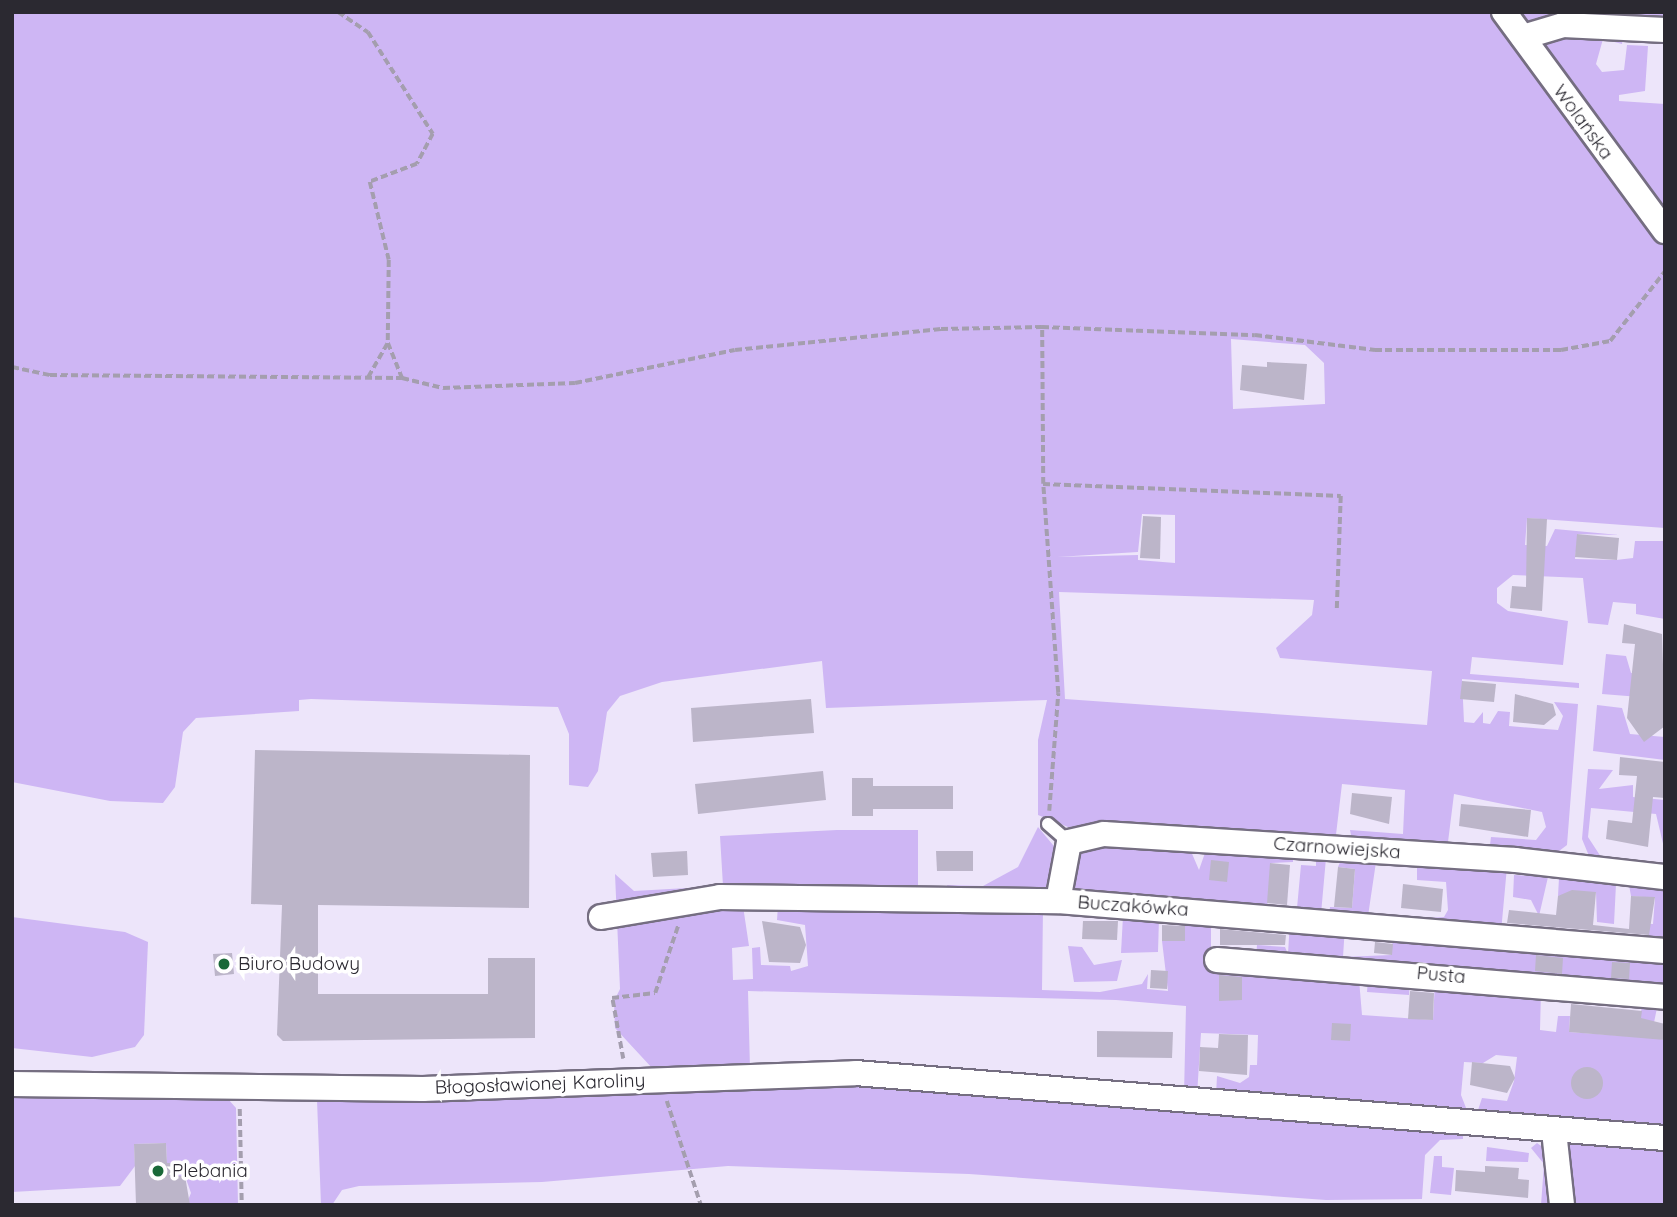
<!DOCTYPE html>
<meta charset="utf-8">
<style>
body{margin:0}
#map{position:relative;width:1677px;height:1217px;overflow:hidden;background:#ede5fa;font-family:Quicksand,sans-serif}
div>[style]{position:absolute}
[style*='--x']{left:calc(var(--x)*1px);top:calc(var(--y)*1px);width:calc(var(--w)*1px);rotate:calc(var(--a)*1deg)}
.green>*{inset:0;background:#ceb6f4}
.building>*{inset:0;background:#bcb5c9}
.round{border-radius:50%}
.path>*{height:3.5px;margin-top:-1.75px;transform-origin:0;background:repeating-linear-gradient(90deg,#a49eae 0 7px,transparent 0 10.5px)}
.roads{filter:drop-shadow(2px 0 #756e81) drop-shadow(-2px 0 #756e81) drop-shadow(0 2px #756e81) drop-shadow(0 -2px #756e81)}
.lane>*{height:12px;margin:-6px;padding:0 6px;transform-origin:6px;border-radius:6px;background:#fff}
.street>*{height:24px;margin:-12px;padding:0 12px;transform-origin:12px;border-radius:12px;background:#fff}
.dots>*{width:19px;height:19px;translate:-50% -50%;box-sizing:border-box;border:4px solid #fff;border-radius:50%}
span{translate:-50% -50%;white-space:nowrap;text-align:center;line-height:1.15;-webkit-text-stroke:7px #fff;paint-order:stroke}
.street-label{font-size:19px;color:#2b2931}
.poi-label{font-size:19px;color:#2b2931}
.left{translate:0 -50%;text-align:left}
.frame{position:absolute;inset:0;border:14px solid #2b2931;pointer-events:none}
</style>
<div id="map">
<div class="green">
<i style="clip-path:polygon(evenodd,12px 12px,1496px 12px,1665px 240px,1665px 528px,1527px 518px,1525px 545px,1547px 546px,1555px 529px,1619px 535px,1578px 534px,1575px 559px,1616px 560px,1633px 558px,1635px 541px,1665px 541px,1665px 619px,1636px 614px,1636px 604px,1613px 602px,1608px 625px,1588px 623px,1583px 578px,1513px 575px,1497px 588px,1497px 603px,1508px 611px,1568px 621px,1563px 665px,1472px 657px,1470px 674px,1579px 683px,1579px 688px,1462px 679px,1464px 722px,1474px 723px,1483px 712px,1483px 723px,1490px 724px,1498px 711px,1510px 712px,1509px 726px,1558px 730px,1563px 716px,1554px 702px,1578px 704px,1567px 845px,1551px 857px,1489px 853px,1491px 837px,1536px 840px,1546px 827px,1542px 812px,1454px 794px,1447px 850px,1353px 845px,1350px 830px,1403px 834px,1405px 790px,1342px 784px,1335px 843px,1078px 831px,1038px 815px,1038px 740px,1047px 700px,826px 708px,822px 661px,662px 682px,620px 696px,607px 712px,598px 771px,588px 787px,569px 785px,569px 734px,558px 707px,311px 699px,299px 700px,299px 711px,196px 718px,183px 732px,175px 787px,163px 803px,110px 801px,12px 782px,12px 12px,1231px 339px,1305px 345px,1324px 363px,1325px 404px,1233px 409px,1231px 339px,12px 12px,1142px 514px,1175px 515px,1175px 563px,1138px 560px,1138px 555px,1057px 557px,1138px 552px,1142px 514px,12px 12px,1059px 592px,1314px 600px,1312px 615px,1276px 648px,1280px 658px,1432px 671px,1427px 725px,1065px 699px,1059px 592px)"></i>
<i style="clip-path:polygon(1512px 12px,1665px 12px,1665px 25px,1525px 23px)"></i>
<i style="clip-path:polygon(1623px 35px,1622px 44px,1603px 39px,1596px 64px,1602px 72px,1624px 70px,1627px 45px,1648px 46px,1645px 91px,1619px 95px,1619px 101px,1665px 104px,1665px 219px,1538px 38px)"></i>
<i style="clip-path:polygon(1606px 654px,1626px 656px,1631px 673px,1665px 676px,1665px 699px,1602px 694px)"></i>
<i style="clip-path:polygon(1597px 705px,1622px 708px,1630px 734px,1665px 737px,1665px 760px,1593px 751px)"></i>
<i style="clip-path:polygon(1588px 769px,1613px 770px,1599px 789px,1633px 785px,1633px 797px,1665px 800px,1665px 852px,1656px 814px,1591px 808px,1588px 837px,1603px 860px,1589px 856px,1582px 839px)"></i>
<i style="clip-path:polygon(1038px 827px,1058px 851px,1046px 887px,951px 896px,947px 885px,983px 886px,1018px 867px)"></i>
<i style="clip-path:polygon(837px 830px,918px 830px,918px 894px,743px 906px,749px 946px,732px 948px,733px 980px,753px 979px,752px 948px,760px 947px,761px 965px,790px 966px,791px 971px,808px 966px,805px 925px,777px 920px,778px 905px,1043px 908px,1042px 990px,1100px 992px,1142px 984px,1148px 974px,1147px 989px,1168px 991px,1162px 941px,1185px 941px,1185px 922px,1211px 914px,1211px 954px,1410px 977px,1409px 995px,1367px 992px,1368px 980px,1359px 979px,1362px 1015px,1433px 1020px,1435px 982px,1541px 991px,1540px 1030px,1556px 1032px,1558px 1016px,1570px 1016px,1569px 1032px,1639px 1037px,1642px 1001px,1657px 1008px,1651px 1037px,1665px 1040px,1665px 1126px,1477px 1113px,1482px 1098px,1507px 1101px,1514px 1081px,1517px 1057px,1496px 1055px,1483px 1063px,1464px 1062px,1461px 1095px,1468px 1113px,1216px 1095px,1217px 1076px,1240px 1083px,1249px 1077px,1250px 1065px,1257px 1065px,1258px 1035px,1201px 1033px,1197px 1095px,1184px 1095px,1186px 1006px,1116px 1000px,748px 991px,750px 1069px,653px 1069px,615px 1028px,614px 1001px,620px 989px,615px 874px,634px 891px,723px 886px,720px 836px)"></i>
<i style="clip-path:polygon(1082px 843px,1190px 849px,1199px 870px,1206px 850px,1293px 856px,1293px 862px,1271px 863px,1267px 910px,1074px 894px,1074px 860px)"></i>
<i style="clip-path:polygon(1316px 857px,1326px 858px,1321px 914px,1286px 909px,1297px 908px,1301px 865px,1316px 866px)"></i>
<i style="clip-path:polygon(1341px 860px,1376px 862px,1368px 916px,1329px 915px,1330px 907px,1352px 908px,1355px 869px,1338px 867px)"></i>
<i style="clip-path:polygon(1417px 866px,1507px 867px,1501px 932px,1408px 919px,1444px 917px,1448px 910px,1446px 882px,1417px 880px)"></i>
<i style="clip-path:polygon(1514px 875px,1548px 877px,1539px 916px,1531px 900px,1513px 897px)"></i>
<i style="clip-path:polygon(1559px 878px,1616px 884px,1614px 924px,1597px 922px,1596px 892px,1558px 896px)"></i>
<i style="clip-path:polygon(1636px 880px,1665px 884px,1665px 947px,1648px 946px,1649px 930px,1630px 923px,1653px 924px,1655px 898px,1631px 896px,1629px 885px)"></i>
<i style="clip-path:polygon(1123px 916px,1159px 918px,1158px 952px,1121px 953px)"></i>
<i style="clip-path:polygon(12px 917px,125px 932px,148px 942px,144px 1035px,135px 1047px,92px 1057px,12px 1048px)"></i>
<i style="clip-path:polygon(1290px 920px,1345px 926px,1343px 957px,1391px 955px,1393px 938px,1665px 956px,1665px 993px,1256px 956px,1257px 945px,1285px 947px,1288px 954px)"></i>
<i style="clip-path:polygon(1068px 946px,1082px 947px,1094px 965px,1122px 960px,1117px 981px,1074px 982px)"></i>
<i style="clip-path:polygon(859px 1078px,1463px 1133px,1463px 1139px,1440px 1140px,1425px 1155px,1422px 1199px,1326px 1200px,969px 1174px,728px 1166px,542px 1182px,359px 1186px,342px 1190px,332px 1205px,321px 1205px,317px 1100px)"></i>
<i style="clip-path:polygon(12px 1094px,228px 1099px,236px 1108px,238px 1205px,186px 1205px,191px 1193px,185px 1176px,175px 1176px,174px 1163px,167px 1163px,166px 1143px,134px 1144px,135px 1166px,120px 1186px,12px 1192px)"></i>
<i style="clip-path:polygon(1569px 1141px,1665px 1144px,1665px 1205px,1566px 1205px,1564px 1146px)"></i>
<i style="clip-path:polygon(1537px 1143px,1548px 1151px,1554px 1205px,1541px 1205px,1544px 1164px,1531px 1148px)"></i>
<i style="clip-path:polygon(1487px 1147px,1529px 1153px,1528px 1162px,1486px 1161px)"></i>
<i style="clip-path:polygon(1434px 1156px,1442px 1156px,1442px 1167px,1454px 1168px,1451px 1195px,1430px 1193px)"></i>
</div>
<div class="building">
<i style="clip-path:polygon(1267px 362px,1307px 364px,1304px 400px,1240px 390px,1242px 365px,1267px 367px)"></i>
<i style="clip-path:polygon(1143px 516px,1161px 517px,1160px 559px,1140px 558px)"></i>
<i style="clip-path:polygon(1527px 518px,1547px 519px,1542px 611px,1510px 608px,1512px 586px,1526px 587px)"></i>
<i style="clip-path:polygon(1577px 534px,1619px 538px,1617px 560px,1575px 557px)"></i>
<i style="clip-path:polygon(1624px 624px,1662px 634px,1665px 726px,1644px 742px,1627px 718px,1635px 644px,1622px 643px)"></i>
<i style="clip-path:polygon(1462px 681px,1496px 684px,1494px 702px,1460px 699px)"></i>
<i style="clip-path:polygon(1515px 694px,1553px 704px,1556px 715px,1544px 725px,1513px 722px)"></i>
<i style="clip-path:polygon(811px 699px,814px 733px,693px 742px,691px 708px)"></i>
<i style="clip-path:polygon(255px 750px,530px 755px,529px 908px,318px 905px,318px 994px,488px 994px,488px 958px,535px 958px,535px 1038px,283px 1041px,277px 1035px,282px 905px,251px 904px)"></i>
<i style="clip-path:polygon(1620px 757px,1665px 762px,1665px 798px,1653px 797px,1648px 847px,1606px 839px,1608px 820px,1632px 823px,1637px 776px,1619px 775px)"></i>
<i style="clip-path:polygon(823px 771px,826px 800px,698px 814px,695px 784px)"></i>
<i style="clip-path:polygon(852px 778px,873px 778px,873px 786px,953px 786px,953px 809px,873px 809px,873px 816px,852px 816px)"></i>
<i style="clip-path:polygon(1352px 793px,1392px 797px,1389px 824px,1350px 814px)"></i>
<i style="clip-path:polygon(1461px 804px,1531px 810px,1528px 837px,1459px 826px)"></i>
<i style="clip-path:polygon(687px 851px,688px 875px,653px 877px,651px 853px)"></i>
<i style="clip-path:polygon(936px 851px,973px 851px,973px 871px,937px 871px)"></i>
<i style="clip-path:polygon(1211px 860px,1229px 862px,1227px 882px,1209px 880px)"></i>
<i style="clip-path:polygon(1270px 863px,1290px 865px,1287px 905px,1267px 903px)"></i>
<i style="clip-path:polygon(1338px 867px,1355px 869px,1352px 908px,1334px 907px)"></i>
<i style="clip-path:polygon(1403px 884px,1443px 889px,1441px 912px,1401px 908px)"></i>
<i style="clip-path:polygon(1572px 890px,1596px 892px,1593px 925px,1629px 929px,1631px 896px,1655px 897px,1649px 935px,1507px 923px,1509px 910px,1556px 915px,1558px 896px)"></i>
<i style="clip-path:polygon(762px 921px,800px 927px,806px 945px,800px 963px,769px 962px)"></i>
<i style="clip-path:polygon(1083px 921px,1118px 921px,1117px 940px,1082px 939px)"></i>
<i style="clip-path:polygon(1162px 925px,1185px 926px,1185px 941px,1162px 941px)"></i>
<i style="clip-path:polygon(1220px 929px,1286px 935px,1285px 945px,1220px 945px)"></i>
<i style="clip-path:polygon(1375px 942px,1393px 944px,1392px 955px,1374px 953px)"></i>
<i style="clip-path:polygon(232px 953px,234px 974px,215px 976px,213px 954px)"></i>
<i style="clip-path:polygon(1536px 955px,1563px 958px,1562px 974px,1535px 971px)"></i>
<i style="clip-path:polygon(1612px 962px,1630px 963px,1629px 979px,1611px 978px)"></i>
<i style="clip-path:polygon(1151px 970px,1168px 971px,1167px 989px,1150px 988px)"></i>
<i style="clip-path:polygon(1219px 975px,1242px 977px,1242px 1000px,1219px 1001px)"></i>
<i style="clip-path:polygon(1410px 991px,1434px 993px,1433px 1020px,1408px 1019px)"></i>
<i style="clip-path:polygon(1571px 1004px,1642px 1011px,1641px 1018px,1665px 1024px,1665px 1040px,1569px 1032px)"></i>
<i style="clip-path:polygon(1332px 1023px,1351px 1024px,1350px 1041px,1331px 1040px)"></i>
<i style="clip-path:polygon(1097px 1031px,1173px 1032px,1172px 1058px,1097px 1057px)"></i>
<i style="clip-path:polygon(1219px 1034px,1248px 1035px,1247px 1075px,1199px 1071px,1200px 1047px,1218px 1048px)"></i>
<i style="clip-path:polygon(1472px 1062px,1510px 1066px,1515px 1078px,1507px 1093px,1470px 1085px)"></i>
<i class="round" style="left:1571px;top:1067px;width:32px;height:32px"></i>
<i style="clip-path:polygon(166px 1143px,167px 1163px,174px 1163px,175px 1176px,185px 1176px,190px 1205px,136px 1205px,134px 1144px)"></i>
<i style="clip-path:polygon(1485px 1166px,1519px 1168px,1518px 1179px,1529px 1180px,1528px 1198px,1455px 1191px,1456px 1170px,1485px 1172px)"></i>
</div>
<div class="path">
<i style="--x:338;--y:12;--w:36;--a:34"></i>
<i style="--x:368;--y:32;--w:121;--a:57.5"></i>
<i style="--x:433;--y:134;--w:34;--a:118"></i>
<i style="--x:417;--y:164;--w:50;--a:159"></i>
<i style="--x:370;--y:182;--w:80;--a:76.3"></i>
<i style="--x:389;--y:260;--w:83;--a:90.7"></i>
<i style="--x:388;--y:343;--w:38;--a:68"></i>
<i style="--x:12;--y:367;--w:39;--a:12"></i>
<i style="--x:50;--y:375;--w:352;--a:0.5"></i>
<i style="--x:402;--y:378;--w:42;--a:13.7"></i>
<i style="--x:443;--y:388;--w:132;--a:-2.2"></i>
<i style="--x:575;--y:383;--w:163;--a:-11.7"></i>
<i style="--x:735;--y:350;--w:207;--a:-5.8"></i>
<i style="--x:941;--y:329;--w:101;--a:-1.1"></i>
<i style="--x:368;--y:377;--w:39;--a:-60"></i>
<i style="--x:1043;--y:484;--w:298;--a:2.3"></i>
<i style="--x:1341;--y:496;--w:115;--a:92"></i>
<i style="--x:1049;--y:811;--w:118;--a:-85.6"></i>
<i style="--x:1058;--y:693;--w:210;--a:-94.1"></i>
<i style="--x:1043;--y:484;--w:157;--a:-90.4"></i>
<i style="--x:1042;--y:327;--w:213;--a:2.2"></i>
<i style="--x:1255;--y:335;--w:121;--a:7.1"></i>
<i style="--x:1375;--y:350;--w:186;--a:0"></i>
<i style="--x:1561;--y:350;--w:50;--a:-10.4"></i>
<i style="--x:1610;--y:341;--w:89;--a:-51.8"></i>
<i style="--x:623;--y:1059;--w:62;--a:-100.2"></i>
<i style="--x:612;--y:998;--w:43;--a:-6.6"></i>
<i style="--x:655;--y:993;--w:71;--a:-71.1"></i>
<i style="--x:667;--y:1101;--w:109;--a:71.9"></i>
<i style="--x:240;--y:1109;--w:96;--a:88.8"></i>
</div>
<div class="roads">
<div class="lane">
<i style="--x:1048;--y:824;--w:28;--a:41"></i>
</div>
<div class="street">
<i style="--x:1504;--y:12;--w:272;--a:53.7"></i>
<i style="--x:1523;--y:37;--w:42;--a:-16.7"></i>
<i style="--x:1563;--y:25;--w:102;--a:2.8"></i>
<i style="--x:1058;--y:901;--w:60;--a:-79.4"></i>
<i style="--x:1069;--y:842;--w:36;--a:-13"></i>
<i style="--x:1104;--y:834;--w:412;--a:3.6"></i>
<i style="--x:1515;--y:860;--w:151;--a:6.5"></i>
<i style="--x:601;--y:917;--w:121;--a:-9.5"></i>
<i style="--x:720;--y:897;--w:338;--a:0.7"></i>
<i style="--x:1058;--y:901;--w:609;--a:4.71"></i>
<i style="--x:1217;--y:960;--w:450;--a:4.7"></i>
<i style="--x:12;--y:1084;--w:411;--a:0.7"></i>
<i style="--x:423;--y:1089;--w:432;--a:-2.1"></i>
<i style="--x:855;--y:1073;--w:813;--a:4.59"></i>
<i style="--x:1554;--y:1131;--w:74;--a:83.8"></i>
</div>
</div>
<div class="dots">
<i style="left:224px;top:964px;background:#196838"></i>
<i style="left:158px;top:1171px;background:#196838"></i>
</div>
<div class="street-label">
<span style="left:1583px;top:122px;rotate:54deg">Wolańska</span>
<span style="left:1337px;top:848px;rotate:4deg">Czarnowiejska</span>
<span style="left:1133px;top:906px;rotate:4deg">Buczakówka</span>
<span style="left:1441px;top:975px;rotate:5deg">Pusta</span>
<span style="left:540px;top:1084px;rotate:-2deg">Błogosławionej Karoliny</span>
</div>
<div class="poi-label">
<span class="left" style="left:238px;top:964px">Biuro Budowy</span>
<span class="left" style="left:172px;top:1171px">Plebania</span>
</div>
<div class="frame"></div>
</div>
